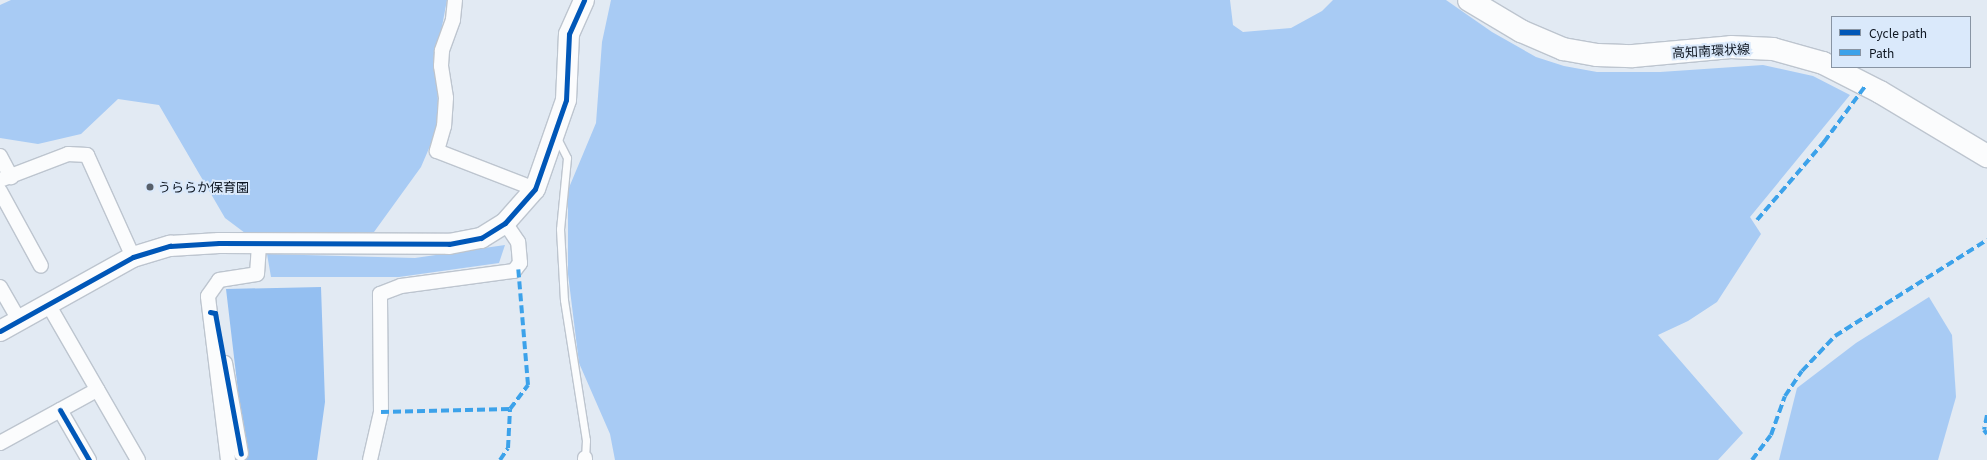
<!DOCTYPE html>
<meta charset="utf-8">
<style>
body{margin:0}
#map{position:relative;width:1987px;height:460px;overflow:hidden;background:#e2eaf3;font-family:Georgia,"Noto Sans JP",serif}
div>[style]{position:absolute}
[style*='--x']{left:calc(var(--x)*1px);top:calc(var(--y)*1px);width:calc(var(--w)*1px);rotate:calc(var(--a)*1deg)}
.forest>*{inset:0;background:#a8cbf4}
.water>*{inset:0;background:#94bff1}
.roads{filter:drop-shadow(1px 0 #bdc5cf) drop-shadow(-1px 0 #bdc5cf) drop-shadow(0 1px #bdc5cf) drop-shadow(0 -1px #bdc5cf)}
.lane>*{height:7px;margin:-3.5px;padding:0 3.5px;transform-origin:3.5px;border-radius:3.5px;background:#fbfcfd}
.street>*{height:14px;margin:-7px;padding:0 7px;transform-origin:7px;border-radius:7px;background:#fbfcfd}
.secondary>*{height:20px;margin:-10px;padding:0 10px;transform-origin:10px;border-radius:10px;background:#fbfcfd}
.primary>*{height:22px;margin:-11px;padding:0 11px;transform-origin:11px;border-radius:11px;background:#fbfcfd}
.quiet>*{height:4px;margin-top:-2px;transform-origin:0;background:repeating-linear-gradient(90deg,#3ca2ea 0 8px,transparent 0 12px)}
.cycleway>*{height:5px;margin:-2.5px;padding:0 2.5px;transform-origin:2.5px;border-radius:2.5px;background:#0057b8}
.dots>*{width:11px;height:11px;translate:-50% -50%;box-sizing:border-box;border:2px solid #dae9fb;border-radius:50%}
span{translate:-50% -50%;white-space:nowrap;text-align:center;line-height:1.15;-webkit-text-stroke:4px #dae9fb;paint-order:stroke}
.street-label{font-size:13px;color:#0d1520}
.poi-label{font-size:13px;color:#0d1520}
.left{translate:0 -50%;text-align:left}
.legend{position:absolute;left:1831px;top:16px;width:140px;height:52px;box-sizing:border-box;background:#dae9fb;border:1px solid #8894a3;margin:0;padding:5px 7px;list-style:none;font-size:12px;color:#0d1520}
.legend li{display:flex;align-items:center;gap:8px;height:20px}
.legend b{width:20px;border:1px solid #8894a3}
</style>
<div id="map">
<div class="forest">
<i style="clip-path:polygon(11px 0,447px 0,436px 58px,439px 125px,421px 167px,374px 232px,351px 236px,249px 236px,225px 218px,159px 105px,118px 99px,81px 134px,38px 144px,0 138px,0 5px)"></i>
<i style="clip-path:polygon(611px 0,1230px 0,1233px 25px,1243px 32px,1291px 28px,1322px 11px,1333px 0,1446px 0,1492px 32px,1536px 57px,1564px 66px,1597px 72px,1660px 72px,1763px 65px,1813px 76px,1850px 95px,1750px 217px,1761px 234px,1717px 302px,1688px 321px,1658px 335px,1743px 433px,1718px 460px,615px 460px,610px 434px,579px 363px,568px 274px,568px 190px,596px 123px,602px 42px)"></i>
<i style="clip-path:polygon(505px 245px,499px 263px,399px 277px,271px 277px,267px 254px,415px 258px)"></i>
<i style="clip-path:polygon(1929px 297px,1952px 335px,1956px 397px,1938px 460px,1779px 460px,1797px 388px,1856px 343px)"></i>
</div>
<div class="water">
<i style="clip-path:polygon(321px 287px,325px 402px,317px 460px,243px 460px,246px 459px,226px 289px)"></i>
</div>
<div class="roads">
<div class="lane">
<i style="--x:557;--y:138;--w:22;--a:63"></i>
<i style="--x:567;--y:158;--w:71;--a:95.6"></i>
<i style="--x:560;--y:229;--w:71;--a:86.8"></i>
<i style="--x:564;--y:300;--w:142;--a:81.1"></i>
<i style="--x:586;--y:440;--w:18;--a:93"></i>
</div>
<div class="street">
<i style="--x:455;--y:0;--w:20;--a:96"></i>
<i style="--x:453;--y:20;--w:33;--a:110"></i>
<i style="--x:442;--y:51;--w:15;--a:94"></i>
<i style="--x:441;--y:66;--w:32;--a:81"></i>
<i style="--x:446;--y:98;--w:28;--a:94"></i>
<i style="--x:444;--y:126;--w:26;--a:106"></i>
<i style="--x:437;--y:151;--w:105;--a:21.2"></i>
<i style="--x:0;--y:156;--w:24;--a:62"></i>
<i style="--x:0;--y:180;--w:73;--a:-20.9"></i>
<i style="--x:68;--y:154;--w:19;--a:3"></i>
<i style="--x:87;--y:155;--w:112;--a:65.7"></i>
<i style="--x:0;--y:191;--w:85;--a:61.3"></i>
<i style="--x:0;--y:287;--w:38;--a:60"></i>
<i style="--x:48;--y:304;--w:180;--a:60"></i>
<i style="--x:225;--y:363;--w:92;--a:80"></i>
<i style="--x:60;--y:410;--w:58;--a:59.9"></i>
<i style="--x:0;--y:443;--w:111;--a:-28.7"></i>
<i style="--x:228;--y:460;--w:165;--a:-97"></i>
<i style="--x:208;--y:296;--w:19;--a:-55"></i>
<i style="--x:219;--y:280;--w:38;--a:-9"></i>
<i style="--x:257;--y:274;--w:31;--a:-86"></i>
<i style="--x:370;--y:460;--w:49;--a:-77.1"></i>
<i style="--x:381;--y:412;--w:118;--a:-90.5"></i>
<i style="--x:380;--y:294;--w:22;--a:-21"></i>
<i style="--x:401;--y:286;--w:114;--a:-7.6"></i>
<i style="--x:514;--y:271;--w:10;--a:-53"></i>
<i style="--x:520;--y:263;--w:21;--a:-95"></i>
<i style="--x:518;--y:242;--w:23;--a:-124"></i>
<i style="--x:585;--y:460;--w:2;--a:-90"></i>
</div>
<div class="secondary">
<i style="--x:0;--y:331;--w:152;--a:-29.1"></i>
<i style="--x:133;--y:257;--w:39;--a:-17"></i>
<i style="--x:170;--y:246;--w:49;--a:-3.5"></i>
<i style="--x:219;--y:243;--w:230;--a:0.2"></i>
<i style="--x:449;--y:244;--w:33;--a:-11"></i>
<i style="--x:481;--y:238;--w:28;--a:-32"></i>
<i style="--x:505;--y:223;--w:45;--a:-48.6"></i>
<i style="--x:535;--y:189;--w:94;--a:-70.8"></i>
<i style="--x:566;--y:100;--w:66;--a:-87.4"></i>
<i style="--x:569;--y:34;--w:37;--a:-66"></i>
</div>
<div class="primary">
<i style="--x:1469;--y:0;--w:61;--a:30.8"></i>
<i style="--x:1521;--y:31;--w:46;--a:23.2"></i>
<i style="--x:1563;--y:49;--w:35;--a:10"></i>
<i style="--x:1597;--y:55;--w:36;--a:2"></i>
<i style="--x:1633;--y:56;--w:98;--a:-5.2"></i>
<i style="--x:1731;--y:47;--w:42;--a:2.7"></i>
<i style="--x:1773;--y:49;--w:52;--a:15.6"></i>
<i style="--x:1823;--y:63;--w:64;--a:27"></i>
<i style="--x:1880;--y:92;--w:125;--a:30.9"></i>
</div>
</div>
<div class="quiet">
<i style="--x:1757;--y:220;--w:103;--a:-49.3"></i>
<i style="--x:1824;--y:142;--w:71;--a:-53.6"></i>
<i style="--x:381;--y:412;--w:129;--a:-1.3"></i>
<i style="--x:1987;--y:415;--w:15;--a:101"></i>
<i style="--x:1984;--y:430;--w:5;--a:53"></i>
<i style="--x:500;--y:460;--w:14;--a:-56"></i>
<i style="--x:508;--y:448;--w:39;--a:-87"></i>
<i style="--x:510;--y:409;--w:30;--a:-53"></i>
<i style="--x:528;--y:385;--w:119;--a:-94.8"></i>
<i style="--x:1752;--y:460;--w:31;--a:-53"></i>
<i style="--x:1771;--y:435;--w:41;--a:-70.3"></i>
<i style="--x:1785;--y:396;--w:30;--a:-56"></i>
<i style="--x:1802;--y:371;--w:48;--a:-46.7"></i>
<i style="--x:1835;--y:336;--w:180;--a:-32.3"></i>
</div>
<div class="cycleway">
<i style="--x:210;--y:312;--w:5;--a:11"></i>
<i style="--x:215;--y:313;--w:143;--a:79.6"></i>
<i style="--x:0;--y:331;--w:152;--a:-29.1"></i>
<i style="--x:133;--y:257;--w:39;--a:-17"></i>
<i style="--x:170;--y:246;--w:49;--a:-3.5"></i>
<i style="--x:219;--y:243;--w:230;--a:0.2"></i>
<i style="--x:449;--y:244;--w:33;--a:-11"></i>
<i style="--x:481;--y:238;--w:28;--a:-32"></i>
<i style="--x:505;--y:223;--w:45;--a:-48.6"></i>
<i style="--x:535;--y:189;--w:94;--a:-70.8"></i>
<i style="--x:566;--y:100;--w:66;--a:-87.4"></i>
<i style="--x:569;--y:34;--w:37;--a:-66"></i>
<i style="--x:60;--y:410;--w:58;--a:59.9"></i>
</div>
<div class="dots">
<i style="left:150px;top:187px;background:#58606a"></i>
</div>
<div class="street-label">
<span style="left:1711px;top:51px;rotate:-3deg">高知南環状線</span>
</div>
<div class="poi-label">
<span class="left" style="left:158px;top:187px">うららか保育園</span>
</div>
<ul class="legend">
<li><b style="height:5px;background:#0057b8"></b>Cycle path</li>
<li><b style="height:5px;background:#3ca2ea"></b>Path</li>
</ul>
</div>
